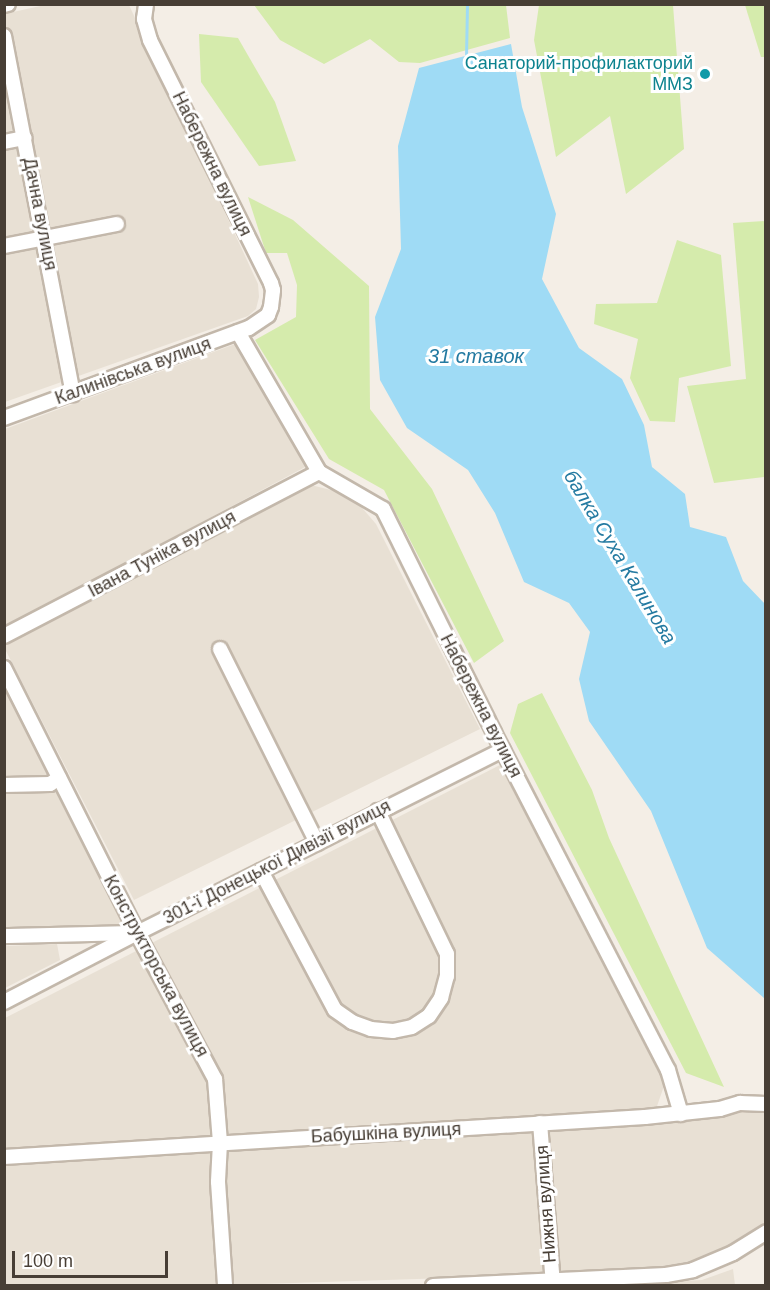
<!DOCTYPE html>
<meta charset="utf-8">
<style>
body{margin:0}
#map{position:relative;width:770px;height:1290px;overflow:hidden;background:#f4eee6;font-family:Helvetica,sans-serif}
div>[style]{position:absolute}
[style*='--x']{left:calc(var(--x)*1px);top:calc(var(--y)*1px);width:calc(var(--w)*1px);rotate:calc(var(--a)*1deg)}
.residential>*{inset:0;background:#e8e0d4}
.green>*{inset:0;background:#d5ebac}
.water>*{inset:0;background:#9fdbf5}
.stream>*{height:3px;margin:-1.5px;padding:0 1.5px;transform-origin:1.5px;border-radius:1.5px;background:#9fdbf5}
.roads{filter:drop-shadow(2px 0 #c3b8ab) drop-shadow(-2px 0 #c3b8ab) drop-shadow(0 2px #c3b8ab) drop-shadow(0 -2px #c3b8ab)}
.minor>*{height:14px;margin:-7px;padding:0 7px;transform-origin:7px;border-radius:7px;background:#fff}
.dots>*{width:16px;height:16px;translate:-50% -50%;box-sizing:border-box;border:3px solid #fff;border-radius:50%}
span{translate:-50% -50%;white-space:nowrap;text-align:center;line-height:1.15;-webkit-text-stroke:6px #fff;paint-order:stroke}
.culture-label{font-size:18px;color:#0d838f}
.right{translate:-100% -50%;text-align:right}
.street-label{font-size:18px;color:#473e35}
.water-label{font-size:20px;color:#247aa1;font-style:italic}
.frame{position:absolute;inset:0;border:6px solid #473e35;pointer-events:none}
.scale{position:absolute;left:12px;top:1251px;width:156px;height:27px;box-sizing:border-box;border:3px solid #473e35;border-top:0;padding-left:8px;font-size:18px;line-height:21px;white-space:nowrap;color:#473e35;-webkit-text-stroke:4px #fff;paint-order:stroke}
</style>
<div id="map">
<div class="residential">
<i style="clip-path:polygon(45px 5px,129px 5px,258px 284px,259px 297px,256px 309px,248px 316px,5px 402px,4px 14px)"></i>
<i style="clip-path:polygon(235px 344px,309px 465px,5px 627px,5px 429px)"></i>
<i style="clip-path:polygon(307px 484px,351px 495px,376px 524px,480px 729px,134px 900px,5px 649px,5px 640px)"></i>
<i style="clip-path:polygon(4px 681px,51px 775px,47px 780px,5px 781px)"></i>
<i style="clip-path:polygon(500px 765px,665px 1083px,656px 1109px,5px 1150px,5px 1018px)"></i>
<i style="clip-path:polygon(57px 788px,126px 928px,5px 929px,4px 789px)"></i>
<i style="clip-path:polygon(57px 944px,60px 960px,5px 988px,5px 946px)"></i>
<i style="clip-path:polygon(765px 1107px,765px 1225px,693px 1264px,659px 1270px,557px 1275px,549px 1129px,680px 1122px,724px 1110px)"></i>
<i style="clip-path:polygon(534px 1130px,544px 1275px,230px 1285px,223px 1182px,224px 1148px)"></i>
<i style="clip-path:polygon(215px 1149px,220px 1285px,5px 1286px,5px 1161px)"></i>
<i style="clip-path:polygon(733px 1269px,735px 1285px,600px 1285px,702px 1280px)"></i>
</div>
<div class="green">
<i style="clip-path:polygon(254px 5px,506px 5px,510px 38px,420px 63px,399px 62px,370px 39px,324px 64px,280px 40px)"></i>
<i style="clip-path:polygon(539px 5px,673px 5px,684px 149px,626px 194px,610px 116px,556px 157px,534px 40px)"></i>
<i style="clip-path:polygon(745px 5px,765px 5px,765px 57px,761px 57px)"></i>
<i style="clip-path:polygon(199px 34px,238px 38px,275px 102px,296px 161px,259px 166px,201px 82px)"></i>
<i style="clip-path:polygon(248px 197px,293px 220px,369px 286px,370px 409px,432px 489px,504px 641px,474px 663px,384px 490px,329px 459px,255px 340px,296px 317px,297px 285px,287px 253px,266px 253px)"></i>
<i style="clip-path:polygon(765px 221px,765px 477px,714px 483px,687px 386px,746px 379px,733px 223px)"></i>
<i style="clip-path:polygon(677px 240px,721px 255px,731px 366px,679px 378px,675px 422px,650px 421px,630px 378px,638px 339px,594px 324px,596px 304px,657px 303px)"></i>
<i style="clip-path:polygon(542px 693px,592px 790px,609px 838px,724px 1087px,686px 1073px,510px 733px,518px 704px)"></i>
</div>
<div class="water">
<i style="clip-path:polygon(511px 44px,522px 107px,556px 214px,542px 279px,579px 348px,622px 379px,644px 425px,652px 467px,685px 494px,690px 527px,726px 537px,743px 581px,765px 604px,765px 999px,707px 948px,651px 811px,589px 721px,579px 679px,590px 632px,569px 603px,524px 582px,495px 513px,468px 470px,407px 428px,380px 380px,375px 317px,401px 249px,398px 146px,419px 68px)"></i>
</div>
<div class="stream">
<i style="--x:466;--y:57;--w:53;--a:-88.9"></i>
</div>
<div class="roads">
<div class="minor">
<i style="--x:4;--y:5;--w:4;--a:-14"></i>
<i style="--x:4;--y:36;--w:365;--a:79.1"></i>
<i style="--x:4;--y:142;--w:21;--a:-11"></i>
<i style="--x:4;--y:246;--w:115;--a:-11"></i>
<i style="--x:238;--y:332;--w:162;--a:59.9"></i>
<i style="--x:319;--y:472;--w:74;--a:30"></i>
<i style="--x:383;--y:509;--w:250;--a:63.6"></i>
<i style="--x:494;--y:733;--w:379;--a:62.7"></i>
<i style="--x:668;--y:1070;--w:46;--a:73.5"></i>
<i style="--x:4;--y:418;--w:261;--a:-20.2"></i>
<i style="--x:249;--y:328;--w:23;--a:-34"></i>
<i style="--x:268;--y:315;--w:9;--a:-69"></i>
<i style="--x:271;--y:307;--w:17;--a:-83"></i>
<i style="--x:273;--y:290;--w:7;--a:-106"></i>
<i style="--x:271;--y:283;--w:271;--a:-116.5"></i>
<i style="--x:150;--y:40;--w:22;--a:-106"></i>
<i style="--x:144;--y:19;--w:15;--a:-82"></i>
<i style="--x:4;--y:636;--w:355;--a:-27.5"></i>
<i style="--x:220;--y:649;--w:217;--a:63.4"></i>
<i style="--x:4;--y:668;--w:297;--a:63.3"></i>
<i style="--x:137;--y:933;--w:166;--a:61.9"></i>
<i style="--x:215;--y:1079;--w:64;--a:85.5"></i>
<i style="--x:220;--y:1143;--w:39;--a:93"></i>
<i style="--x:218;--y:1182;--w:104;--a:86.1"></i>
<i style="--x:4;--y:785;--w:46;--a:-1.2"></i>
<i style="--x:50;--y:784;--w:11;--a:-34"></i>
<i style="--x:261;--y:871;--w:157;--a:62"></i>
<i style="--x:335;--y:1010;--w:21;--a:35"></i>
<i style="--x:352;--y:1022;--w:20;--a:20"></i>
<i style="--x:371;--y:1029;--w:22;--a:5"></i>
<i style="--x:393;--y:1031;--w:19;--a:-12"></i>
<i style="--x:412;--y:1027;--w:20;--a:-33"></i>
<i style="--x:429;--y:1016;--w:22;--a:-56"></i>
<i style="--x:441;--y:998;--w:23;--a:-75"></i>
<i style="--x:447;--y:976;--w:22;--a:-90"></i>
<i style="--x:447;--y:954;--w:159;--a:-115.8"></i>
<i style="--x:4;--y:936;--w:133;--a:-1.3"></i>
<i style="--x:137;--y:933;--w:409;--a:-26.6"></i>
<i style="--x:4;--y:1002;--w:145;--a:-27.4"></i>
<i style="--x:540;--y:1123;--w:164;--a:85.4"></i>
<i style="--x:4;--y:1157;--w:642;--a:-3.57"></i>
<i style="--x:645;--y:1117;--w:75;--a:-6.1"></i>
<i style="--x:720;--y:1109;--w:21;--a:-17"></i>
<i style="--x:740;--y:1103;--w:26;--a:2"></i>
<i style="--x:433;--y:1286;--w:233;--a:-2.7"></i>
<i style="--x:666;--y:1275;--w:27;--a:-10"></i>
<i style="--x:693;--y:1270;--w:43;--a:-23"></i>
<i style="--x:733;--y:1253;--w:39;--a:-32"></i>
</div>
</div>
<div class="dots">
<i style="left:705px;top:74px;background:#0f9aa8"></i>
</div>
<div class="culture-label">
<span class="right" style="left:693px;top:74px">Санаторий-профилакторий<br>ММЗ</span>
</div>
<div class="street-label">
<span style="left:212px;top:164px;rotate:64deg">Набережна вулиця</span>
<span style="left:40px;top:214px;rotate:79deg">Дачна вулиця</span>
<span style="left:133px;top:371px;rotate:-20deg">Калинівська вулиця</span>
<span style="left:162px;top:554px;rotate:-28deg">Івана Туніка вулиця</span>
<span style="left:481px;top:706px;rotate:63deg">Набережна вулиця</span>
<span style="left:277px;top:862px;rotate:-27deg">301-ї Донецької Дивізії вулиця</span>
<span style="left:156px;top:966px;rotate:62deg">Конструкторська вулиця</span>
<span style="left:386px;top:1133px;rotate:-3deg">Бабушкіна вулиця</span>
<span style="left:546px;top:1204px;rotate:-94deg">Нижня вулиця</span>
</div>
<div class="water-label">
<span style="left:476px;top:356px">31 ставок</span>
<span style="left:620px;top:557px;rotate:59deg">балка Суха Калинова</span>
</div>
<div class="frame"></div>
<div class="scale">100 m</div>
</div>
